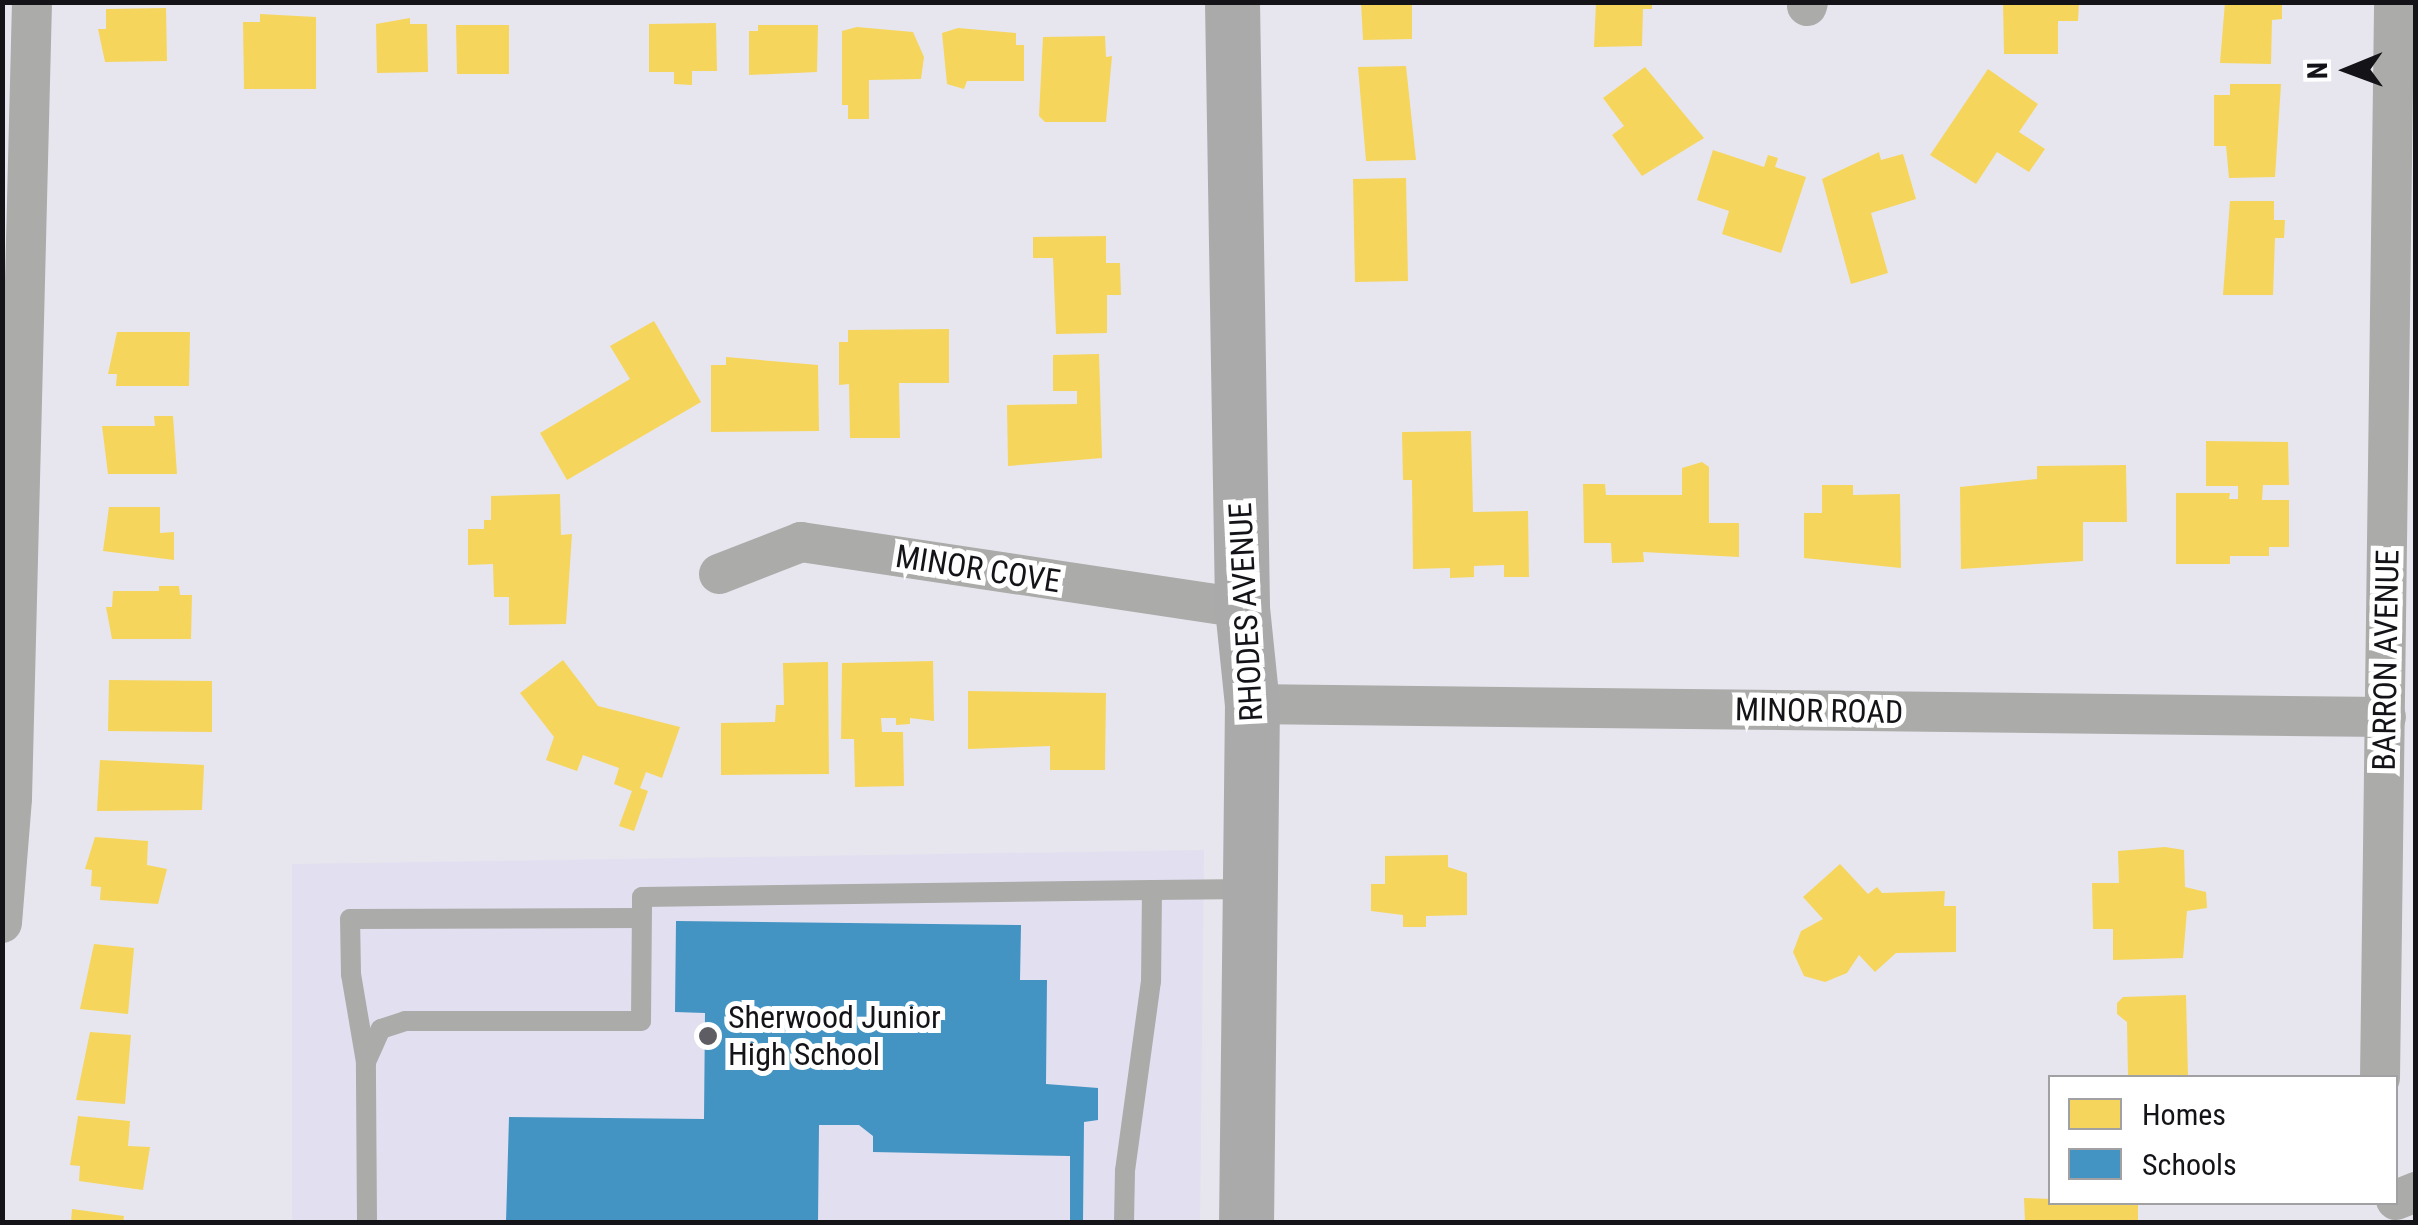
<!DOCTYPE html>
<style>
body{margin:0}
#map{position:relative;width:2418px;height:1225px;overflow:hidden;background:#e7e6ee;font-family:"Roboto Condensed",sans-serif}
div>[style]{position:absolute}
[style*='--x']{left:calc(var(--x)*1px);top:calc(var(--y)*1px);width:calc(var(--w)*1px);rotate:calc(var(--a)*1deg)}
.built>*{inset:0;background:#e2dff0}
.homes>*{inset:0;background:#f6d55c}
.schools>*{inset:0;background:#4393c3}
.lane>*{height:20px;margin:-10px;padding:0 10px;transform-origin:10px;border-radius:10px;background:#ababa9}
.street>*{height:40px;margin:-20px;padding:0 20px;transform-origin:20px;border-radius:20px;background:#ababa9}
.secondary>*{height:55px;margin:-27.5px;padding:0 27.5px;transform-origin:27.5px;border-radius:27.5px;background:#abaaaa}
.dots>*{width:28px;height:28px;translate:-50% -50%;box-sizing:border-box;border:5px solid #fff;border-radius:50%}
span{translate:-50% -50%;white-space:nowrap;text-align:center;line-height:1.15;-webkit-text-stroke:10px #fff;paint-order:stroke}
.street-label{font-size:32px;color:#141318}
.poi-label{font-size:32px;color:#141318}
.left{translate:0 -50%;text-align:left}
.frame{position:absolute;inset:0;border:5px solid #141318;pointer-events:none}
.legend{position:absolute;left:2048px;top:1075px;width:350px;height:130px;box-sizing:border-box;background:#fff;border:2px solid #a1a1a3;margin:0;padding:12px 18px;list-style:none;font-size:30px;color:#141318}
.legend li{display:flex;align-items:center;gap:20px;height:50px}
.legend b{width:50px;border:2px solid #a1a1a3}
.north{position:absolute;left:2298px;top:20px;width:100px;height:100px;-webkit-text-stroke:8px #fff;paint-order:stroke;rotate:269deg;font-size:28px;font-weight:700;line-height:40px;text-align:center;color:#141318}
.north::after{content:'';display:block;margin:auto;width:35px;height:45px;background:#141318;clip-path:polygon(50% 0,100% 100%,50% 72%,0 100%)}
</style>
<div id="map">
<div class="built">
<i style="clip-path:polygon(1204px 850px,1200px 1222px,292px 1222px,292px 864px)"></i>
</div>
<div class="homes">
<i style="clip-path:polygon(1361px 2px,1412px 3px,1412px 39px,1363px 40px)"></i>
<i style="clip-path:polygon(1596px 2px,1652px 2px,1652px 9px,1643px 9px,1642px 46px,1594px 47px)"></i>
<i style="clip-path:polygon(2003px 2px,2079px 2px,2078px 21px,2058px 21px,2058px 54px,2004px 54px)"></i>
<i style="clip-path:polygon(2225px 2px,2282px 2px,2282px 19px,2272px 20px,2271px 64px,2220px 63px)"></i>
<i style="clip-path:polygon(166px 8px,167px 61px,105px 62px,98px 29px,106px 29px,106px 9px)"></i>
<i style="clip-path:polygon(260px 14px,316px 17px,316px 89px,244px 89px,243px 22px,260px 22px)"></i>
<i style="clip-path:polygon(410px 18px,410px 24px,427px 24px,428px 72px,377px 73px,376px 24px)"></i>
<i style="clip-path:polygon(716px 23px,717px 71px,692px 71px,692px 85px,674px 84px,674px 72px,649px 72px,649px 24px)"></i>
<i style="clip-path:polygon(456px 25px,509px 25px,509px 74px,457px 74px)"></i>
<i style="clip-path:polygon(758px 25px,818px 25px,817px 72px,749px 75px,749px 31px,758px 31px)"></i>
<i style="clip-path:polygon(857px 27px,913px 32px,924px 57px,921px 79px,869px 80px,869px 119px,848px 119px,848px 105px,842px 105px,842px 31px)"></i>
<i style="clip-path:polygon(958px 28px,1016px 33px,1016px 45px,1024px 45px,1024px 81px,967px 81px,964px 89px,947px 84px,942px 33px)"></i>
<i style="clip-path:polygon(1105px 36px,1106px 57px,1112px 56px,1106px 122px,1045px 122px,1039px 116px,1043px 37px)"></i>
<i style="clip-path:polygon(1406px 66px,1416px 160px,1366px 161px,1358px 67px)"></i>
<i style="clip-path:polygon(1645px 67px,1704px 138px,1642px 176px,1612px 135px,1624px 126px,1603px 98px)"></i>
<i style="clip-path:polygon(1988px 69px,2038px 104px,2019px 132px,2045px 149px,2029px 172px,1997px 152px,1976px 184px,1930px 155px)"></i>
<i style="clip-path:polygon(2230px 84px,2281px 84px,2275px 177px,2229px 178px,2226px 146px,2214px 146px,2214px 95px,2230px 95px)"></i>
<i style="clip-path:polygon(1713px 150px,1764px 167px,1768px 155px,1778px 158px,1775px 167px,1806px 177px,1781px 253px,1722px 234px,1729px 211px,1697px 200px)"></i>
<i style="clip-path:polygon(1879px 152px,1881px 160px,1903px 154px,1916px 199px,1871px 213px,1888px 273px,1851px 284px,1822px 179px)"></i>
<i style="clip-path:polygon(1406px 178px,1408px 281px,1355px 282px,1353px 179px)"></i>
<i style="clip-path:polygon(2230px 201px,2274px 201px,2274px 220px,2285px 220px,2284px 238px,2275px 238px,2273px 295px,2223px 295px)"></i>
<i style="clip-path:polygon(1106px 236px,1106px 263px,1120px 263px,1121px 295px,1107px 295px,1107px 333px,1056px 334px,1053px 258px,1033px 258px,1033px 237px)"></i>
<i style="clip-path:polygon(654px 321px,701px 402px,567px 480px,540px 433px,630px 379px,610px 346px)"></i>
<i style="clip-path:polygon(949px 329px,949px 383px,899px 383px,900px 438px,850px 438px,849px 384px,839px 385px,839px 342px,848px 342px,848px 330px)"></i>
<i style="clip-path:polygon(117px 332px,190px 332px,189px 386px,116px 386px,117px 374px,108px 374px)"></i>
<i style="clip-path:polygon(1099px 354px,1102px 458px,1008px 466px,1007px 405px,1077px 404px,1077px 391px,1053px 391px,1053px 355px)"></i>
<i style="clip-path:polygon(726px 357px,818px 365px,819px 431px,711px 432px,711px 365px,726px 365px)"></i>
<i style="clip-path:polygon(154px 416px,173px 416px,177px 474px,108px 474px,102px 426px,155px 426px)"></i>
<i style="clip-path:polygon(1471px 431px,1473px 512px,1528px 511px,1529px 577px,1504px 577px,1504px 565px,1474px 566px,1474px 577px,1450px 578px,1450px 568px,1413px 569px,1412px 480px,1403px 480px,1402px 432px)"></i>
<i style="clip-path:polygon(2206px 441px,2288px 442px,2289px 485px,2263px 485px,2262px 500px,2289px 500px,2289px 547px,2269px 547px,2269px 556px,2230px 556px,2230px 564px,2176px 564px,2176px 493px,2230px 493px,2229px 499px,2238px 499px,2238px 486px,2206px 486px)"></i>
<i style="clip-path:polygon(1702px 462px,1709px 467px,1709px 523px,1739px 523px,1739px 557px,1643px 552px,1644px 562px,1612px 563px,1611px 543px,1584px 543px,1583px 484px,1605px 484px,1606px 495px,1682px 495px,1682px 468px)"></i>
<i style="clip-path:polygon(2126px 465px,2127px 522px,2083px 522px,2083px 561px,1961px 569px,1960px 487px,2037px 479px,2037px 466px)"></i>
<i style="clip-path:polygon(1822px 485px,1853px 485px,1853px 495px,1900px 494px,1901px 568px,1804px 558px,1804px 513px,1822px 513px)"></i>
<i style="clip-path:polygon(560px 494px,561px 535px,572px 534px,566px 624px,509px 625px,509px 597px,494px 597px,493px 564px,468px 565px,468px 529px,484px 529px,484px 520px,491px 520px,491px 496px)"></i>
<i style="clip-path:polygon(109px 507px,160px 507px,160px 533px,174px 532px,174px 560px,103px 551px)"></i>
<i style="clip-path:polygon(159px 586px,179px 586px,180px 595px,192px 595px,191px 639px,112px 639px,106px 607px,112px 607px,113px 591px,159px 591px)"></i>
<i style="clip-path:polygon(563px 660px,598px 706px,680px 727px,662px 778px,646px 772px,640px 788px,648px 791px,634px 831px,619px 826px,632px 791px,614px 784px,619px 768px,583px 755px,577px 771px,546px 760px,554px 737px,520px 693px)"></i>
<i style="clip-path:polygon(933px 661px,934px 721px,910px 718px,910px 724px,896px 725px,896px 718px,881px 718px,882px 732px,903px 732px,904px 786px,855px 787px,854px 739px,841px 739px,842px 663px)"></i>
<i style="clip-path:polygon(828px 662px,829px 774px,721px 775px,721px 723px,775px 722px,776px 705px,784px 705px,783px 663px)"></i>
<i style="clip-path:polygon(109px 680px,212px 681px,212px 732px,108px 731px)"></i>
<i style="clip-path:polygon(968px 691px,1106px 693px,1105px 770px,1050px 770px,1050px 746px,968px 749px)"></i>
<i style="clip-path:polygon(100px 760px,204px 765px,202px 810px,97px 811px)"></i>
<i style="clip-path:polygon(95px 837px,148px 841px,147px 865px,167px 869px,158px 904px,100px 900px,101px 887px,91px 886px,92px 870px,85px 869px)"></i>
<i style="clip-path:polygon(2165px 847px,2184px 850px,2185px 887px,2206px 892px,2207px 908px,2187px 911px,2183px 958px,2113px 960px,2113px 929px,2093px 929px,2092px 883px,2119px 883px,2118px 851px)"></i>
<i style="clip-path:polygon(1448px 855px,1448px 867px,1467px 873px,1467px 915px,1426px 916px,1426px 927px,1403px 927px,1403px 915px,1371px 911px,1371px 884px,1385px 884px,1385px 856px)"></i>
<i style="clip-path:polygon(1840px 864px,1868px 894px,1877px 887px,1882px 893px,1945px 891px,1944px 906px,1956px 906px,1956px 952px,1896px 953px,1875px 972px,1859px 955px,1847px 973px,1825px 982px,1804px 976px,1793px 952px,1801px 931px,1823px 919px,1803px 897px)"></i>
<i style="clip-path:polygon(94px 944px,134px 948px,128px 1014px,80px 1009px)"></i>
<i style="clip-path:polygon(2186px 995px,2188px 1076px,2128px 1077px,2127px 1022px,2117px 1014px,2117px 1003px,2123px 997px)"></i>
<i style="clip-path:polygon(90px 1032px,131px 1035px,125px 1104px,76px 1100px)"></i>
<i style="clip-path:polygon(78px 1116px,130px 1121px,128px 1146px,150px 1147px,143px 1190px,79px 1181px,80px 1166px,70px 1165px)"></i>
<i style="clip-path:polygon(2024px 1198px,2138px 1202px,2138px 1222px,2025px 1222px)"></i>
<i style="clip-path:polygon(72px 1209px,124px 1216px,123px 1222px,71px 1222px)"></i>
</div>
<div class="schools">
<i style="clip-path:polygon(676px 921px,1021px 925px,1020px 980px,1047px 980px,1046px 1084px,1098px 1088px,1098px 1120px,1084px 1122px,1083px 1222px,1070px 1222px,1070px 1156px,873px 1152px,873px 1136px,859px 1125px,819px 1125px,818px 1222px,506px 1222px,509px 1117px,704px 1119px,705px 1013px,675px 1012px)"></i>
</div>
<div class="lane">
<i style="--x:1152;--y:890;--w:98;--a:-0.6"></i>
<i style="--x:366;--y:1062;--w:89;--a:-99.7"></i>
<i style="--x:351;--y:974;--w:55;--a:-91"></i>
<i style="--x:350;--y:919;--w:291;--a:-0.2"></i>
<i style="--x:367;--y:1222;--w:160;--a:-90.4"></i>
<i style="--x:366;--y:1062;--w:36;--a:-66"></i>
<i style="--x:381;--y:1029;--w:25;--a:-18"></i>
<i style="--x:405;--y:1021;--w:236;--a:0"></i>
<i style="--x:641;--y:1021;--w:124;--a:-89.5"></i>
<i style="--x:642;--y:897;--w:510;--a:-0.79"></i>
<i style="--x:1152;--y:890;--w:91;--a:90.6"></i>
<i style="--x:1151;--y:981;--w:192;--a:97.8"></i>
<i style="--x:1125;--y:1171;--w:51;--a:91.1"></i>
</div>
<div class="street">
<i style="--x:1807;--y:6;--w:4;--a:-76"></i>
<i style="--x:719;--y:574;--w:88;--a:-21.3"></i>
<i style="--x:801;--y:542;--w:446;--a:8.5"></i>
<i style="--x:1252;--y:704;--w:1134;--a:0.66"></i>
<i style="--x:2;--y:923;--w:125;--a:-85.4"></i>
<i style="--x:12;--y:798;--w:796;--a:-88.56"></i>
<i style="--x:2380;--y:1078;--w:1076;--a:-89.25"></i>
<i style="--x:2396;--y:1200;--w:22;--a:-22"></i>
</div>
<div class="secondary">
<i style="--x:1232;--y:2;--w:606;--a:89.05"></i>
<i style="--x:1242;--y:608;--w:97;--a:84.1"></i>
<i style="--x:1252;--y:704;--w:518;--a:90.66"></i>
</div>
<div class="dots">
<i style="left:708px;top:1036px;background:#5e5d63"></i>
</div>
<div class="street-label">
<span style="left:978px;top:569px;rotate:9deg">MINOR COVE</span>
<span style="left:1246px;top:612px;rotate:-93deg">RHODES AVENUE</span>
<span style="left:2386px;top:660px;rotate:-89deg">BARRON AVENUE</span>
<span style="left:1819px;top:711px;rotate:1deg">MINOR ROAD</span>
</div>
<div class="poi-label">
<span class="left" style="left:728px;top:1036px">Sherwood Junior<br>High School</span>
</div>
<div class="frame"></div>
<ul class="legend">
<li><b style="height:28px;background:#f6d55c"></b>Homes</li>
<li><b style="height:28px;background:#4393c3"></b>Schools</li>
</ul>
<div class="north">N</div>
</div>
